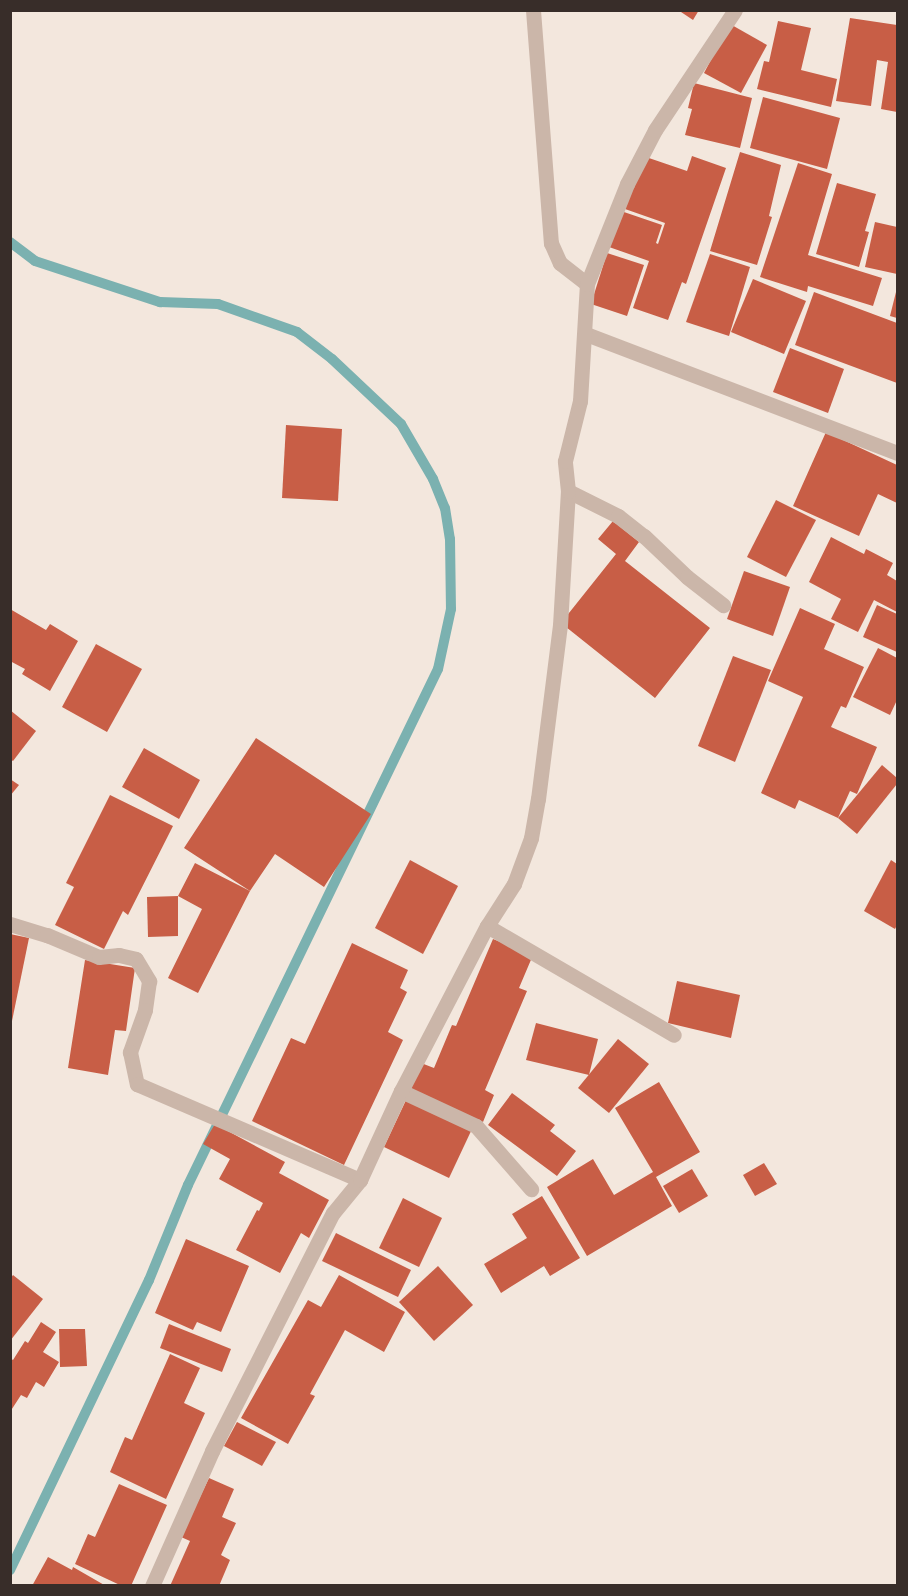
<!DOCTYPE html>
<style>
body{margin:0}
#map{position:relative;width:908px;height:1596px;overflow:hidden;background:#f3e7dd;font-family:Helvetica,sans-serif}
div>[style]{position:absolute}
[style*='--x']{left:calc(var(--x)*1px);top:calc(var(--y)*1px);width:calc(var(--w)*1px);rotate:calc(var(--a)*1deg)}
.stream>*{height:10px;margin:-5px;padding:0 5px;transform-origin:5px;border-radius:5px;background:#7bb1b0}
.building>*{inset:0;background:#c85e46}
.service>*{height:15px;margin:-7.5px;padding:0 7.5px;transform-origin:7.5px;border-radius:7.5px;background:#cbb6a9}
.minor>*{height:15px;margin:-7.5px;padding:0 7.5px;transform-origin:7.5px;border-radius:7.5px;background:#cbb6a9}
span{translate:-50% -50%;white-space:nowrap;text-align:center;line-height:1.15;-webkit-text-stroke:5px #faf2ea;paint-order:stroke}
.frame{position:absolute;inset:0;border:12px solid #382d29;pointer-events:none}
</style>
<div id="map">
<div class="stream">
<i style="--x:10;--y:242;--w:31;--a:37"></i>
<i style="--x:35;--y:261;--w:132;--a:18.2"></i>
<i style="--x:160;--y:302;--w:58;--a:2"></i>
<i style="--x:218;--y:304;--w:84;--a:19.5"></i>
<i style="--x:297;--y:332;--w:44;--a:37.6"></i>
<i style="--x:332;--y:359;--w:95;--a:43.3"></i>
<i style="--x:401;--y:424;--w:64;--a:59.8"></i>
<i style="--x:433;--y:479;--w:31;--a:68"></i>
<i style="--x:445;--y:508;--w:31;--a:81"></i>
<i style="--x:450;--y:539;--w:70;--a:89.2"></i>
<i style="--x:451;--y:609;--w:61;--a:102.2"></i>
<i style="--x:438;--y:669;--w:573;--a:115.85"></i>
<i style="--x:188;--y:1185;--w:103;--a:112.3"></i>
<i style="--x:149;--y:1280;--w:322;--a:115.6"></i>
</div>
<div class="building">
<i style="clip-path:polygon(678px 10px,699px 10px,693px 20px)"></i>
<i style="clip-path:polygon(850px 18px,897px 25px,897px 112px,881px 109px,888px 62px,877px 60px,871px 106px,836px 101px)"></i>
<i style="clip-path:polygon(778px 21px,811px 28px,801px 70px,837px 79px,831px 107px,757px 89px,764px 61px,769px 62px)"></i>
<i style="clip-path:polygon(730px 24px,767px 45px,741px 93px,704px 73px)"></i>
<i style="clip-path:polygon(694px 83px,752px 98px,740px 148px,685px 135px,692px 109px,688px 108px)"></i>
<i style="clip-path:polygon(763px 97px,840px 118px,827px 169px,750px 148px)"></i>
<i style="clip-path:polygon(740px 152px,781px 165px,769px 216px,772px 217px,757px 265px,710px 251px)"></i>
<i style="clip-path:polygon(643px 156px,687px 171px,692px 156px,726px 168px,686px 284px,682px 282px,668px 320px,633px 308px,649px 261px,609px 247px,621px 211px,662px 225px,656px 243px,658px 244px,665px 223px,625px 209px)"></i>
<i style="clip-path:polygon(798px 163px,832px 174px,808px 255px,882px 278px,873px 306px,808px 286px,807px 292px,760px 277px)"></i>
<i style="clip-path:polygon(837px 183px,876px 194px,865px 231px,869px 232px,859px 267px,816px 254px)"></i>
<i style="clip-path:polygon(875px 222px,897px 227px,897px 274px,865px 267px)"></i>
<i style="clip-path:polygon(607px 253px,644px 265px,627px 316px,591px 304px)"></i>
<i style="clip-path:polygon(710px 254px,750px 267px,729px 336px,686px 322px)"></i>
<i style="clip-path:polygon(753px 279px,806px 301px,784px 354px,731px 332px)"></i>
<i style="clip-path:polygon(897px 288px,897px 318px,890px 316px)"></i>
<i style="clip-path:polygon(814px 292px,897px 323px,897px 383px,795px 345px)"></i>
<i style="clip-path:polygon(790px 348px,844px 369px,828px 413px,773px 392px)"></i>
<i style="clip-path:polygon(286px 425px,342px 429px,338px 501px,282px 498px)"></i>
<i style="clip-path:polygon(826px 432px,897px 465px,897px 503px,878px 494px,859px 536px,793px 506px)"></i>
<i style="clip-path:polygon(776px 500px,816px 520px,786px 577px,747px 557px)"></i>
<i style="clip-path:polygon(613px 521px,639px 542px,625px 561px,710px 628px,655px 698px,561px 623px,616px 554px,598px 539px)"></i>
<i style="clip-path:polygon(831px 537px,864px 554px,866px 549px,893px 563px,887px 575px,897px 581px,897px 612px,874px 600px,858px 632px,831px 619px,841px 599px,809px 582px)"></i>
<i style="clip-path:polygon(744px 571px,790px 587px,773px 636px,727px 619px)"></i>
<i style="clip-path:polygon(877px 605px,897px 614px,897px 652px,863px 637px)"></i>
<i style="clip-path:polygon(800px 608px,835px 624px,824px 649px,864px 667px,846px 708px,841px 706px,831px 727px,877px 747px,857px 794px,850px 791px,838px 818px,799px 800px,795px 809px,761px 793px,803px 697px,768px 681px)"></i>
<i style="clip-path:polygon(10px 609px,46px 630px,50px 624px,78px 641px,50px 691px,22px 674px,25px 669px,10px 661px)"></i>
<i style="clip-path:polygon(96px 644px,142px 669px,107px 732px,62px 707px)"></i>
<i style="clip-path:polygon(878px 648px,897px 658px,897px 700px,890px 715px,853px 697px)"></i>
<i style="clip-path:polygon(733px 656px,771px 670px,735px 762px,698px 746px)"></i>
<i style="clip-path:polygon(10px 710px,36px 731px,13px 761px,10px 759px)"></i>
<i style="clip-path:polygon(256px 738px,371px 814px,324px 887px,275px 854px,250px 891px,184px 848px)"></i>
<i style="clip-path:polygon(144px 748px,200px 780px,179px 819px,122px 787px)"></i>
<i style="clip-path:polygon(882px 765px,897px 778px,897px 784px,857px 834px,838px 818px)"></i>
<i style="clip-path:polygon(10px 779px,19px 785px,10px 796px)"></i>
<i style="clip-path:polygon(110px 795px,173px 826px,128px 915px,123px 911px,104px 949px,55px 925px,74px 887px,66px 883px)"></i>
<i style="clip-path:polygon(410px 860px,458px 886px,423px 954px,375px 928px)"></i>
<i style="clip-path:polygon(891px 860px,897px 864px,897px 925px,895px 929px,864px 911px)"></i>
<i style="clip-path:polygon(195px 863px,250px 891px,198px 993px,168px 978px,202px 909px,178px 896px)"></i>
<i style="clip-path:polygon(178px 896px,178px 936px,148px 937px,147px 897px)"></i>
<i style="clip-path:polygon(10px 934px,29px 938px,12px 1021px,10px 1021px)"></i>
<i style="clip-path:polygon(493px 939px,533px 955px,519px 988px,527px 991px,485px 1090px,494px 1095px,483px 1122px,410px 1090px,421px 1063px,434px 1068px,452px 1025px,456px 1026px)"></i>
<i style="clip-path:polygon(352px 943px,408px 970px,400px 988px,407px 992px,388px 1032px,403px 1040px,344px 1165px,252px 1121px,291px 1038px,305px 1044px)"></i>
<i style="clip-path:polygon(85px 960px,135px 968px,126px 1031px,115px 1030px,108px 1075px,68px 1068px)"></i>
<i style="clip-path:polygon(677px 981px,740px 995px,731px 1038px,668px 1023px)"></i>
<i style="clip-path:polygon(536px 1023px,598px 1039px,589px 1075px,526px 1060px)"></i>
<i style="clip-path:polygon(618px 1039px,649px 1064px,609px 1113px,578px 1088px)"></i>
<i style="clip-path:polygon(659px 1082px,700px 1152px,656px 1177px,672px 1206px,587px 1256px,547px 1187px,593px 1159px,614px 1195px,653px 1172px,615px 1108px)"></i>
<i style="clip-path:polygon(512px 1093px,555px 1125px,550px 1131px,576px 1151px,557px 1176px,488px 1125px)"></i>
<i style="clip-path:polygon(407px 1098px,472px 1129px,449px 1178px,384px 1147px)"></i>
<i style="clip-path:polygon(215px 1124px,285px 1162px,279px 1173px,329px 1200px,309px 1238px,301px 1233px,280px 1273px,236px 1250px,257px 1210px,259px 1211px,263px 1203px,219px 1179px,230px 1159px,203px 1144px)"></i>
<i style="clip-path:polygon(764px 1163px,777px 1184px,755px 1196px,743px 1175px)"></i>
<i style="clip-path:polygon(692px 1169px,708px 1196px,679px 1213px,663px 1186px)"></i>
<i style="clip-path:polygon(542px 1196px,580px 1258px,550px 1276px,544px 1266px,501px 1293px,484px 1264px,527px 1238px,512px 1214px)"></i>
<i style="clip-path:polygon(403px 1198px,442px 1218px,419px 1267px,379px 1248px)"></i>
<i style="clip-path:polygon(336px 1233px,411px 1270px,398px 1297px,322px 1261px)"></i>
<i style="clip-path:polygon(186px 1239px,249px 1266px,221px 1332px,197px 1322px,193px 1330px,155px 1313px)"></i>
<i style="clip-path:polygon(438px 1266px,473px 1305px,434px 1341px,399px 1302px)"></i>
<i style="clip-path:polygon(13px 1275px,43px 1299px,10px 1341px,10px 1279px)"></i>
<i style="clip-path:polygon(339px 1275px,405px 1312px,384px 1352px,345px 1330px,310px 1394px,315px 1396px,288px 1444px,241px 1418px,308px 1300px,321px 1307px)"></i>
<i style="clip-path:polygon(41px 1322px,56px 1332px,43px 1352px,59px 1362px,44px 1387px,36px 1382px,27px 1398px,21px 1395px,10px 1412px,10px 1358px,13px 1360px,25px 1341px,28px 1343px)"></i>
<i style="clip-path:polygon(169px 1324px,231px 1349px,222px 1372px,160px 1348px)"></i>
<i style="clip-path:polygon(59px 1329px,85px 1329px,87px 1366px,60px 1367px)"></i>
<i style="clip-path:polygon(170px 1354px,200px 1368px,184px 1403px,205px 1413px,166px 1499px,110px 1472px,125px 1437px,132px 1440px)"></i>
<i style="clip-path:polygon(237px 1422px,276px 1442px,262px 1466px,224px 1446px)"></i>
<i style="clip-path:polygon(209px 1478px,234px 1489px,222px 1517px,236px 1523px,221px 1555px,230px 1560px,219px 1586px,170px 1586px,190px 1541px,181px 1537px)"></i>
<i style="clip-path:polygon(119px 1484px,167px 1505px,131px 1586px,122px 1586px,75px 1564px,88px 1534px,95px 1537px)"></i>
<i style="clip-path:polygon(48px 1557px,72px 1570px,73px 1567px,106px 1586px,32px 1586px)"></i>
</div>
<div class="service">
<i style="--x:533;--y:10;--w:234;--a:85.6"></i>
<i style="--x:551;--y:243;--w:22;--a:66"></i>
<i style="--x:560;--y:263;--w:34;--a:38"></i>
</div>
<div class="minor">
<i style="--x:586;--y:334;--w:334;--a:20.9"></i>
<i style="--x:568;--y:491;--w:56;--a:26.6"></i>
<i style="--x:618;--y:516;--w:33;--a:38"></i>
<i style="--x:644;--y:536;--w:59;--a:43.6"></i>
<i style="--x:687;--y:577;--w:46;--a:37.9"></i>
<i style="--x:10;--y:924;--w:39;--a:17"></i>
<i style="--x:47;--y:935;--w:56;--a:22.9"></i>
<i style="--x:99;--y:957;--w:20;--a:-6"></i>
<i style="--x:119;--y:955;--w:17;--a:13"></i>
<i style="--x:136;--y:959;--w:26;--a:59"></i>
<i style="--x:149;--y:981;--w:29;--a:98"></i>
<i style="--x:145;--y:1010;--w:45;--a:109.7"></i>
<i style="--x:130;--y:1052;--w:33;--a:78"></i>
<i style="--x:137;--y:1084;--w:243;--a:23.3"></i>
<i style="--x:487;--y:926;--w:216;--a:30.2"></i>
<i style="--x:401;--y:1091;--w:83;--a:25"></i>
<i style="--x:476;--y:1126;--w:84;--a:48.9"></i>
<i style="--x:152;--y:1586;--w:148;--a:-66"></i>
<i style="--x:212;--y:1451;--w:267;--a:-63.1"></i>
<i style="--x:333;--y:1213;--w:43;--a:-50.7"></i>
<i style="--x:360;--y:1180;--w:98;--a:-65.3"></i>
<i style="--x:401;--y:1091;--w:186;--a:-62.5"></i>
<i style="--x:487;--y:926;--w:50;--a:-57.3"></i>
<i style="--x:514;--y:884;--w:49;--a:-69.7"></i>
<i style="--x:531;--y:838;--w:40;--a:-80"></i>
<i style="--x:538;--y:799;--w:175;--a:-82.8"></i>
<i style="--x:560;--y:625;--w:134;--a:-86.6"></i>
<i style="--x:568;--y:491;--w:30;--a:-96"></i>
<i style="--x:565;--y:461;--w:62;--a:-76"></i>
<i style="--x:580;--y:401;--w:117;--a:-86.6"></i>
<i style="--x:587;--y:284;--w:108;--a:-68.2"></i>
<i style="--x:627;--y:184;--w:61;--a:-62.6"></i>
<i style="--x:655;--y:130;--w:144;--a:-56.3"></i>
</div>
<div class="frame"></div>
</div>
